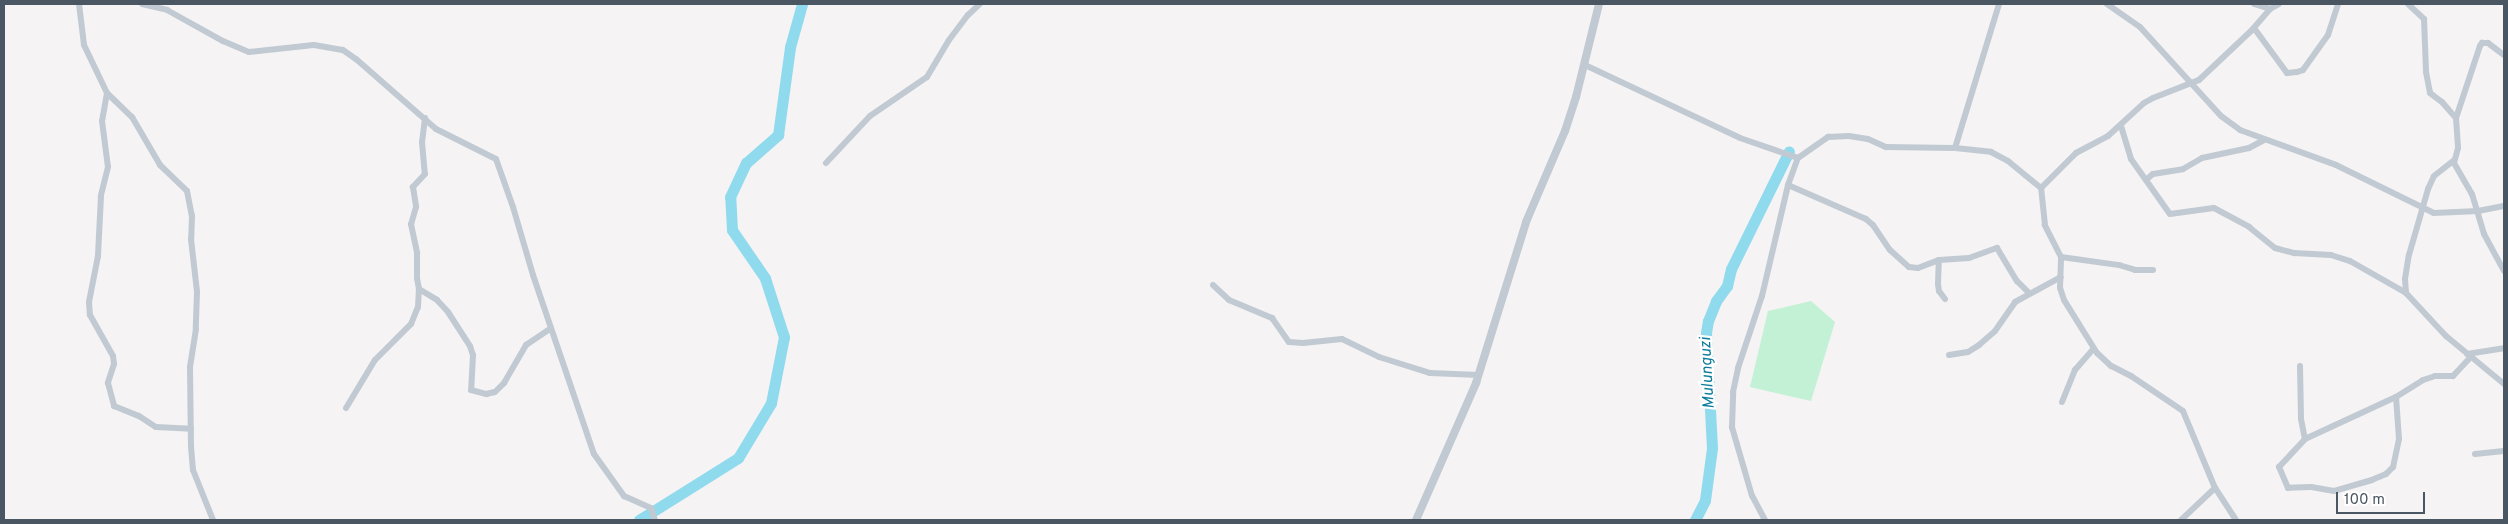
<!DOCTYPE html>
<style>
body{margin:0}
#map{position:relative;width:2508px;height:524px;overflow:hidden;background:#f5f3f3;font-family:Overpass,sans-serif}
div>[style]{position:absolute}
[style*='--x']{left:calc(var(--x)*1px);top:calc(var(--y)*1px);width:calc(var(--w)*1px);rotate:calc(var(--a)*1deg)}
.green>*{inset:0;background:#c3f1d5}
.river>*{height:11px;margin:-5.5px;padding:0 5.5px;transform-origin:5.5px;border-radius:5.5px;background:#90daee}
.minor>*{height:6px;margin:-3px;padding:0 3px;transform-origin:3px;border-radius:3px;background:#c1cad2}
.tertiary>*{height:8px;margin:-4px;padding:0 4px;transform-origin:4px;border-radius:4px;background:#c1cad2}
span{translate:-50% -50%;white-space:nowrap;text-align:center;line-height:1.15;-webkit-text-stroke:4.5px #fff;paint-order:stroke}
.water-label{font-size:16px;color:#0c7c9b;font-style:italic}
.frame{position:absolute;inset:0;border:5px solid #4a5661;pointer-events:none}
.scale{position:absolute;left:2336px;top:492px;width:89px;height:22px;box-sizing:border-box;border:2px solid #4a5661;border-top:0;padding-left:6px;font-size:15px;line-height:18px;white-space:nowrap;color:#4a5661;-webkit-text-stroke:4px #fff;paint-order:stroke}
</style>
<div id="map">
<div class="green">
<i style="clip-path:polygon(1811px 301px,1835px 322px,1811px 401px,1750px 387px,1768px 311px)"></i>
</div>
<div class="river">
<i style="--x:639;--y:520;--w:117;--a:-32.1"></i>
<i style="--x:738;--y:458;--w:64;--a:-59"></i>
<i style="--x:771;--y:403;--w:67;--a:-78.9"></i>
<i style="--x:784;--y:337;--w:62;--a:-107.9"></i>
<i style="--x:765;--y:278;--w:58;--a:-124.5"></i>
<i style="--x:732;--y:230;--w:33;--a:-93"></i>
<i style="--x:730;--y:197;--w:38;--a:-65"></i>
<i style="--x:746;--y:163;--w:43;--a:-41.2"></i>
<i style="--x:778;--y:135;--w:89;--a:-82.2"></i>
<i style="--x:790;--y:47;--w:45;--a:-74.4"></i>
<i style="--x:1695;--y:520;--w:22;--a:-63"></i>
<i style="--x:1705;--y:500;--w:52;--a:-82.3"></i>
<i style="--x:1712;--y:448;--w:115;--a:-93"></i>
<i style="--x:1706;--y:333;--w:12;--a:-81"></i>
<i style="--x:1708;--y:321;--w:22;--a:-68"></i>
<i style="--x:1716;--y:301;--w:19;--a:-54"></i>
<i style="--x:1727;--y:286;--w:17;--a:-77"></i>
<i style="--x:1731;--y:269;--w:131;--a:-63.8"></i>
</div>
<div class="minor">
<i style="--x:79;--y:4;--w:41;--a:83"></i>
<i style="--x:84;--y:45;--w:53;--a:64.4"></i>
<i style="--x:107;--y:93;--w:35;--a:44"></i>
<i style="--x:132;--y:117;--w:56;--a:59.7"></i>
<i style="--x:160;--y:165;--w:37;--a:44"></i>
<i style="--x:187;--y:191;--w:25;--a:79"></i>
<i style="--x:192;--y:216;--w:23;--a:92"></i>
<i style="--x:191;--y:239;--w:53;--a:83.5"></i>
<i style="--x:197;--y:292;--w:37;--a:92"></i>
<i style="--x:196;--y:329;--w:38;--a:99"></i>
<i style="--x:190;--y:367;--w:80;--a:89.3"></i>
<i style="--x:191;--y:447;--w:23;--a:85"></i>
<i style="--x:193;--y:470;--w:54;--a:68.2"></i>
<i style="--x:142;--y:4;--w:26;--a:13"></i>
<i style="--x:167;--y:10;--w:64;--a:29"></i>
<i style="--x:223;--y:41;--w:28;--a:23"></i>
<i style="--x:249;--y:52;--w:65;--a:-6.1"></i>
<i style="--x:314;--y:45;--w:29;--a:10"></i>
<i style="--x:343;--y:50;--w:16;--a:35"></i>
<i style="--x:356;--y:59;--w:106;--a:41.2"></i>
<i style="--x:436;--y:129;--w:67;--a:26.6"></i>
<i style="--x:496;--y:159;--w:51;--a:70.5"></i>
<i style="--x:513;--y:207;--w:71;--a:73.6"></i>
<i style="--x:533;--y:275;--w:189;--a:71.2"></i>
<i style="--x:594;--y:454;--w:52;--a:54.5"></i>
<i style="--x:624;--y:496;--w:30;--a:24"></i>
<i style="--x:651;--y:508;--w:13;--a:72"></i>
<i style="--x:2107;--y:4;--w:40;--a:34.9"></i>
<i style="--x:2140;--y:27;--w:120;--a:47.7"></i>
<i style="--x:2221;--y:116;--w:24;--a:36"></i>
<i style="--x:2240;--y:130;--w:102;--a:20"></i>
<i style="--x:2336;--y:165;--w:109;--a:26.1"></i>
<i style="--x:2434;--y:213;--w:44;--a:-2.6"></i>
<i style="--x:2478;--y:211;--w:26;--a:-11"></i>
<i style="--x:2254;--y:4;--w:17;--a:17"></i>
<i style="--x:2408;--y:4;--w:22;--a:43"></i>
<i style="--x:2424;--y:19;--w:53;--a:87.8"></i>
<i style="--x:2426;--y:72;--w:21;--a:79"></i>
<i style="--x:2430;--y:93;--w:15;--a:37"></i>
<i style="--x:2442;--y:102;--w:21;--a:49"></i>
<i style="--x:2456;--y:118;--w:30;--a:86"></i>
<i style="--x:2458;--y:148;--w:16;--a:105"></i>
<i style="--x:2454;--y:163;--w:36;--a:60"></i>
<i style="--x:2472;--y:194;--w:42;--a:73.3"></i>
<i style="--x:2484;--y:234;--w:42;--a:61.6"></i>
<i style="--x:2254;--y:28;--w:56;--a:53.7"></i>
<i style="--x:2287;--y:73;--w:10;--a:-6"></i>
<i style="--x:2297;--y:72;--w:6;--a:-18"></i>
<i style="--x:2303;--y:70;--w:43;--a:-54.5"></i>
<i style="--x:2328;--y:35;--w:33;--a:-72"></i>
<i style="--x:1585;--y:65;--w:171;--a:25.2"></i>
<i style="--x:1740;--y:138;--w:61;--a:19"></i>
<i style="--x:107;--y:93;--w:28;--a:100"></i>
<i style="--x:102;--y:121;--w:46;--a:82.6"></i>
<i style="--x:108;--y:167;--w:30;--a:104"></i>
<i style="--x:101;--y:196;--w:60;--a:92.9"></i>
<i style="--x:98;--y:256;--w:47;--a:101.1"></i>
<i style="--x:89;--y:302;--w:13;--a:86"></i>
<i style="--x:90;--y:315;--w:47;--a:60.7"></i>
<i style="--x:113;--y:356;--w:8;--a:83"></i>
<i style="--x:114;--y:364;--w:20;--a:108"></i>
<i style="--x:108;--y:383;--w:24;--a:75"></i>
<i style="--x:114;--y:406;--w:27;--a:22"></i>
<i style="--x:139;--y:416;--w:20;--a:33"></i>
<i style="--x:156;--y:427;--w:35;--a:3"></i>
<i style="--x:425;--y:118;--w:24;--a:97"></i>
<i style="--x:422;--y:142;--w:32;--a:85"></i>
<i style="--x:425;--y:174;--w:18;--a:133"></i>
<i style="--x:413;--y:187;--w:20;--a:81"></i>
<i style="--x:416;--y:207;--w:18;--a:106"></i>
<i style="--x:411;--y:224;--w:30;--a:78"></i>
<i style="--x:417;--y:253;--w:25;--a:90"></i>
<i style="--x:417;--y:278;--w:11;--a:80"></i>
<i style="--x:419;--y:289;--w:21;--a:31"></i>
<i style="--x:437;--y:300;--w:16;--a:47"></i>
<i style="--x:448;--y:312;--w:40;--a:57.1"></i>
<i style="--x:470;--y:346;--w:9;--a:72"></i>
<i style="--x:473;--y:355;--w:35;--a:93"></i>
<i style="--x:471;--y:390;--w:16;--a:15"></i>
<i style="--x:486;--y:394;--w:9;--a:-13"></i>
<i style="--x:495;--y:392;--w:13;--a:-45"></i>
<i style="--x:504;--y:383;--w:44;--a:-59.9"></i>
<i style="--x:526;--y:345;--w:30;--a:-34"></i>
<i style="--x:2456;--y:118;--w:76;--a:-71.6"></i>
<i style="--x:2480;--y:46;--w:4;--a:-56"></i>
<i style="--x:2482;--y:43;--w:6;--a:0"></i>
<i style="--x:2488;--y:43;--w:20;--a:37"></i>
<i style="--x:2121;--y:126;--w:34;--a:73"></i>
<i style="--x:2131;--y:159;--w:67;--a:54.7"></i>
<i style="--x:2170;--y:214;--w:44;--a:-7.8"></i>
<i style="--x:2214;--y:208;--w:40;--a:28"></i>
<i style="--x:2249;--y:227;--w:33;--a:39"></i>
<i style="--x:2275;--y:248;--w:20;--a:15"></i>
<i style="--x:2294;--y:253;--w:37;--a:3"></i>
<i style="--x:2331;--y:255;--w:20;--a:18"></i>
<i style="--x:2350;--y:261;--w:64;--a:29.7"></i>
<i style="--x:2406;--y:293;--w:59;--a:47.1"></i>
<i style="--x:2446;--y:336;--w:75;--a:39.6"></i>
<i style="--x:1955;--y:148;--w:151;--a:-73"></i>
<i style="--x:826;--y:163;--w:64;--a:-46.9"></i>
<i style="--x:870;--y:116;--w:69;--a:-34.4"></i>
<i style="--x:927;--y:77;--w:43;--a:-59.3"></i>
<i style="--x:949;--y:40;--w:31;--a:-53"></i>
<i style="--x:968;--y:15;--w:16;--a:-43"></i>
<i style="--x:2146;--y:180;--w:9;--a:-41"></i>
<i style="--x:2153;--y:174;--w:30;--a:-9"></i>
<i style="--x:2183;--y:169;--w:22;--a:-30"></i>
<i style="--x:2202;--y:158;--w:48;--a:-12"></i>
<i style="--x:2249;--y:148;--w:17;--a:-28"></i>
<i style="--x:1788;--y:185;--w:85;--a:23.6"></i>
<i style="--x:1866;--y:219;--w:9;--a:41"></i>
<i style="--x:1873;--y:225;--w:30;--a:56"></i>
<i style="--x:1890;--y:250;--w:25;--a:42"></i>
<i style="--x:1909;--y:267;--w:9;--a:6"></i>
<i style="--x:1918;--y:268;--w:22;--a:-21"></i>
<i style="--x:2061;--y:257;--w:59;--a:7.9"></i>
<i style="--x:2119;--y:265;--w:17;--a:17"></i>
<i style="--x:2135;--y:270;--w:18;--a:0"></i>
<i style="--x:1213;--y:285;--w:22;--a:43"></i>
<i style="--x:1229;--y:300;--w:47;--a:22.7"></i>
<i style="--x:1272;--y:318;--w:29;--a:55"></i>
<i style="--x:1289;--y:342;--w:14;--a:4"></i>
<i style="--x:1303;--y:343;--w:39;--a:-6"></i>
<i style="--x:1342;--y:339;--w:41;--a:25.9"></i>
<i style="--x:1379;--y:357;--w:53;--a:17.4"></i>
<i style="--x:1430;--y:373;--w:49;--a:2.3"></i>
<i style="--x:2406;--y:293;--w:14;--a:-94"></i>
<i style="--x:2405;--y:279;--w:24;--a:-81"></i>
<i style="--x:2409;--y:255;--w:69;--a:-73.9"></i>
<i style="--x:2428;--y:189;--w:14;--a:-65"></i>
<i style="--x:2434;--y:176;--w:24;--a:-38"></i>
<i style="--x:1945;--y:299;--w:10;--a:-127"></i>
<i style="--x:1939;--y:291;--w:7;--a:-98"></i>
<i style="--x:1938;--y:284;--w:24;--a:-88"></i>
<i style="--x:1939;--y:260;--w:30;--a:-4"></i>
<i style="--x:1969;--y:258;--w:30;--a:-20"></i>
<i style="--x:1997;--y:248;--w:39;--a:59"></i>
<i style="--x:2017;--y:281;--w:18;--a:45"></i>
<i style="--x:2467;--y:354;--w:37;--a:-9"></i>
<i style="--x:1949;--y:355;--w:19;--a:-9"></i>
<i style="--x:1968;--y:352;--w:13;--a:-32"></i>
<i style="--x:1979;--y:345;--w:21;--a:-41"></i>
<i style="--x:1995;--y:331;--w:35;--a:-55"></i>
<i style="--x:2015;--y:302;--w:52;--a:-28.5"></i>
<i style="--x:2300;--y:366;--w:53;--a:88.9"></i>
<i style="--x:2301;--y:419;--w:20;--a:79"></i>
<i style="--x:2396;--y:397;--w:42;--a:85.9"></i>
<i style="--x:2399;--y:439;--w:29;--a:102"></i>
<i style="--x:2393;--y:467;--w:10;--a:135"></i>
<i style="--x:2386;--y:474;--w:15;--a:157"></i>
<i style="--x:2372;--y:480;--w:40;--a:164"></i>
<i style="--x:2334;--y:491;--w:23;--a:-170"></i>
<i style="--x:2311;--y:487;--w:23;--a:178"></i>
<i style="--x:2288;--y:488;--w:23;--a:-113"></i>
<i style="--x:2279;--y:467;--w:38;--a:-47"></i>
<i style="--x:2305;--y:439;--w:100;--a:-24.8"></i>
<i style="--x:2396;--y:397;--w:32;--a:-32"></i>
<i style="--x:2423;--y:380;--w:13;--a:-18"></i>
<i style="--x:2435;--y:376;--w:18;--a:0"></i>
<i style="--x:2453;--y:376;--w:26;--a:-47"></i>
<i style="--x:2062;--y:402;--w:35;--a:-68"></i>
<i style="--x:2075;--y:370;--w:28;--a:-49"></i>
<i style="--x:346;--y:408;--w:56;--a:-58.9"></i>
<i style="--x:375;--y:360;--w:51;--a:-45"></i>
<i style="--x:411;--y:324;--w:18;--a:-68"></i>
<i style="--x:418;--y:307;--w:18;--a:-87"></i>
<i style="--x:2475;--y:454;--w:29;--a:-6"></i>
<i style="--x:1765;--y:520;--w:27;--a:-118"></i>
<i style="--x:1752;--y:496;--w:72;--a:-106.2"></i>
<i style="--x:1732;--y:427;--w:35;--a:-88"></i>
<i style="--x:1733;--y:392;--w:25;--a:-78"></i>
<i style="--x:1738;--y:368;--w:76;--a:-71.6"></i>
<i style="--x:1762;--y:296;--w:114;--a:-76.8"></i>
<i style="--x:1788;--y:185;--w:29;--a:-70"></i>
<i style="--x:1798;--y:158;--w:37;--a:-35"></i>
<i style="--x:1828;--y:137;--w:21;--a:-3"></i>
<i style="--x:1849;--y:136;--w:19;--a:9"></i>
<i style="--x:1868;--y:139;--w:20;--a:24"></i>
<i style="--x:1886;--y:147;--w:69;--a:0.8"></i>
<i style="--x:1955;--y:148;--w:36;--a:6"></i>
<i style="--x:1991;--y:152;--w:19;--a:28"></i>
<i style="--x:2008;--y:161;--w:43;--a:39.3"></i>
<i style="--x:2181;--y:520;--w:47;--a:-43.3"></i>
<i style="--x:2236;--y:520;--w:38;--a:-123"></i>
<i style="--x:2215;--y:488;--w:83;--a:-112.6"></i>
<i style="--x:2183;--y:411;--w:63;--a:-146.1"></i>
<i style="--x:2131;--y:376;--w:22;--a:-153"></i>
<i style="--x:2111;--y:366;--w:19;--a:-137"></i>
<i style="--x:2097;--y:353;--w:62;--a:-121.9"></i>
<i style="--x:2064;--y:300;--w:13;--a:-108"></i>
<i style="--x:2060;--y:288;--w:31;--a:-88"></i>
<i style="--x:2061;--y:257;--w:36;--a:-117"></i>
<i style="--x:2045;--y:225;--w:37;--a:-96"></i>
<i style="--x:2041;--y:188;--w:49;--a:-45"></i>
<i style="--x:2076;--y:153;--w:36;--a:-28"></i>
<i style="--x:2108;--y:136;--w:49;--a:-42.5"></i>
<i style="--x:2144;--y:103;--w:10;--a:-29"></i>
<i style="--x:2153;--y:98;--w:49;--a:-21.4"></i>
<i style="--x:2199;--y:80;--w:71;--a:-43.3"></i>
<i style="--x:2251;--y:31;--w:29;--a:-49"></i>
<i style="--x:2270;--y:9;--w:10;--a:-29"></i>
</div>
<div class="tertiary">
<i style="--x:1416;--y:520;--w:150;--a:-66.3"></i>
<i style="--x:1476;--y:383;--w:169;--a:-72.7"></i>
<i style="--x:1526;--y:222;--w:99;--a:-66.8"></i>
<i style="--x:1565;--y:131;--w:36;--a:-72"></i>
<i style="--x:1576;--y:97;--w:96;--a:-76.1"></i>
</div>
<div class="water-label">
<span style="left:1708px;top:373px;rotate:-93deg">Mulunguzi</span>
</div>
<div class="frame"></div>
<div class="scale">100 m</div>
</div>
